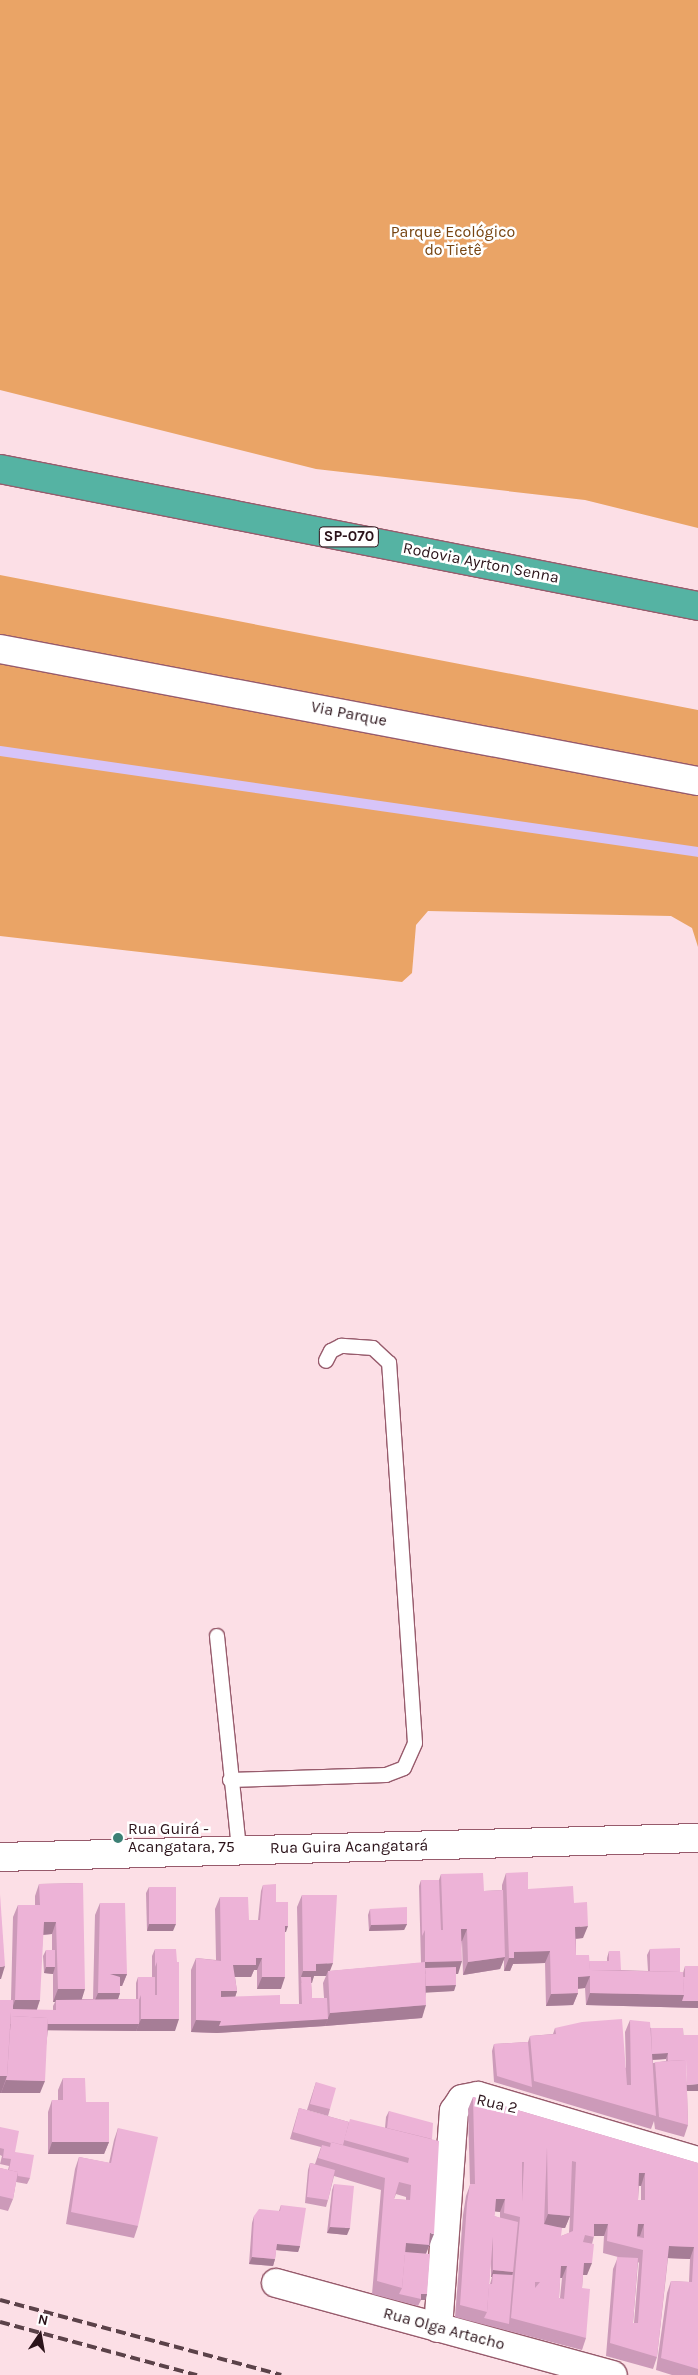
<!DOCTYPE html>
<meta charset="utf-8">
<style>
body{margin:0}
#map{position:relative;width:698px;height:2375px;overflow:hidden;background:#fcdfe6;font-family:Karla,sans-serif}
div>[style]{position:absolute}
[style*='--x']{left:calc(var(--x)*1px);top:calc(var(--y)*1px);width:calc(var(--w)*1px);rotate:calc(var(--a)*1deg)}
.green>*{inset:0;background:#eaa466}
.stream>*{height:10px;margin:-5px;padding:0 5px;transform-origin:5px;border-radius:5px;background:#d7c4f8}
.roads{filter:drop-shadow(1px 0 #975b6c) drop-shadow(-1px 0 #975b6c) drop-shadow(0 1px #975b6c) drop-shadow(0 -1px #975b6c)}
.lane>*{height:14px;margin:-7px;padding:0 7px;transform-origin:7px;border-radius:7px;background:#fff}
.street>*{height:28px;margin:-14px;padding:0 14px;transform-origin:14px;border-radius:14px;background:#fff}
.highway>*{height:28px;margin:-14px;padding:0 14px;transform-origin:14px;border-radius:14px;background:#55b3a3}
.rail>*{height:4px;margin-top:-2px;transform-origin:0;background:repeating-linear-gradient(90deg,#5b4249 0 10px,transparent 0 15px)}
.wall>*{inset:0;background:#cc9ab9}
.shaded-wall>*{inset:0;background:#a67d96}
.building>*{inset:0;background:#edb3d7}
.dots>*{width:14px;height:14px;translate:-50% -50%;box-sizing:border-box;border:2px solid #fff;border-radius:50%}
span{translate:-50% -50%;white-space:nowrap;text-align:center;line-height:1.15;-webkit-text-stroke:5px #fff;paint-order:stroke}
.shield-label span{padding:1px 4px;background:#fff;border:1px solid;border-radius:4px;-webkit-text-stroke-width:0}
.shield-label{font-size:15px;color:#2b131a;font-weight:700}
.park-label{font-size:16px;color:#774512}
.street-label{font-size:16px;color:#2b131a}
.poi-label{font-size:16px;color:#2b131a}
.left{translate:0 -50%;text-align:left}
.north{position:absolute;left:15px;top:2310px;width:50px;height:50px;-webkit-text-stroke:4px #fff;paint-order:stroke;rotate:12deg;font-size:14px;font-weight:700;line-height:20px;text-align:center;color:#2b131a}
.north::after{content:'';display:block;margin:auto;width:18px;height:22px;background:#2b131a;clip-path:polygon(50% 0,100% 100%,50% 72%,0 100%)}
</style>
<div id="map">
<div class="green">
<i style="clip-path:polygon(0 0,698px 0,698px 528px,585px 500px,316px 469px,0 390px)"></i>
<i style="clip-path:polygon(0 575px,698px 710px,698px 947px,692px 928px,671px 916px,428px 911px,416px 925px,412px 973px,402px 982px,0 936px)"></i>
</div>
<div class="stream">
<i style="--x:0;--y:751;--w:705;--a:8.23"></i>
</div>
<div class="roads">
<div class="lane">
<i style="--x:217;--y:1636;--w:215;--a:84.1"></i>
<i style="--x:230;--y:1780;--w:156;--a:-1.8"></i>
<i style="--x:386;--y:1775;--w:19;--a:-21"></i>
<i style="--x:404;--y:1768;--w:27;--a:-66"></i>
<i style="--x:415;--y:1743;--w:381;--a:-93.9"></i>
<i style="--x:389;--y:1363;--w:22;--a:-137"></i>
<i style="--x:373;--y:1348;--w:32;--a:-176"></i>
<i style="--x:341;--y:1346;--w:11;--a:153"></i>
<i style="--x:331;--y:1351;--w:11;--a:117"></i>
</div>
<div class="street">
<i style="--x:0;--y:649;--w:710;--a:10.71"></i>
<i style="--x:0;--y:1857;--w:698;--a:-1.56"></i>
<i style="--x:276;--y:2283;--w:349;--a:15.3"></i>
<i style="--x:438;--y:2328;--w:218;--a:-85.8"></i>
<i style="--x:454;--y:2111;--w:14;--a:-56"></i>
<i style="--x:462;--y:2099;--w:16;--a:-11"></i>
<i style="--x:478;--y:2096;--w:229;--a:16.5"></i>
</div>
<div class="highway">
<i style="--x:0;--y:469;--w:711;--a:11.1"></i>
</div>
</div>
<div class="rail">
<i style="--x:0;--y:2300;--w:291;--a:14.9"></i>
<i style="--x:0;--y:2322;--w:204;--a:15.1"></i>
</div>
<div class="wall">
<i style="clip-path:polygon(evenodd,506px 1873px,528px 1889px,574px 1903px,583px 1938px,576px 1939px,576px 1955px,589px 1961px,607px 1961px,607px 1958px,609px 1951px,621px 1970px,648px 1971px,647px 1955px,650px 1949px,680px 1972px,683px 1973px,685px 1966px,698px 2008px,586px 2005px,585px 1988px,578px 1989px,578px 1993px,573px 2005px,546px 2006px,545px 1963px,513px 1964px,510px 1971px,504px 1971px,504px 1959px,500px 1969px,463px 1975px,462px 1941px,458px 1974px,456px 1974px,454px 1991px,426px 1992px,422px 2018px,325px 2026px,217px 2033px,191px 2032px,191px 1970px,196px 1958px,216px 1960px,215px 1909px,220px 1897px,249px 1920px,258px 1920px,261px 1891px,263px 1885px,276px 1902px,286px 1932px,285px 1932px,281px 1989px,257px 1989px,257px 1970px,254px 1970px,251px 1977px,235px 1977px,237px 1991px,235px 1997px,280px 2004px,299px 2004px,297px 1907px,302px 1895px,330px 1971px,421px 1963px,419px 1886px,421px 1880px,439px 1880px,441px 1874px,484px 1891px,502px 1890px,502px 1885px,506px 1873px,314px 1976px,326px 1976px,323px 1983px,324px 1998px,312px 1998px,311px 1983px,314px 1976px)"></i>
<i style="clip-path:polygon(evenodd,83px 1883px,81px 1999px,93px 1999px,95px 1915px,100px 1903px,127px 1974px,122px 1986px,120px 1986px,120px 1993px,118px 1999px,136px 1999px,136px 1983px,138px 1977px,152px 1977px,152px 1956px,155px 1949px,175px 2031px,48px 2030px,40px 2093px,0 2093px,11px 2000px,13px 1917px,18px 1905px,35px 1905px,35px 1896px,39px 1884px,83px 1883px,52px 1934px,52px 1950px,46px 1950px,43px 1956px,44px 1973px,53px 1974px,53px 2002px,55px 2002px,53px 2006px,53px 2010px,37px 2010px,43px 1935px,52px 1934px)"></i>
<i style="clip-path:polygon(149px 1887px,173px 1931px,147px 1931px,146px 1893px)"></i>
<i style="clip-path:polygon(370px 1909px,407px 1924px,404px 1930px,369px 1931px,368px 1915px)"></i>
<i style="clip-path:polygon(evenodd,630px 2020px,651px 2028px,683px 2028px,687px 2091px,688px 2125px,684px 2137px,655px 2129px,654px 2121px,651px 2129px,494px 2082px,492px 2051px,494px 2044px,528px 2042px,530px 2036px,553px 2034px,555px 2028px,626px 2068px,625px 2032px,630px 2020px,666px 2059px,666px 2061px,653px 2063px,653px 2060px,666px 2059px)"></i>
<i style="clip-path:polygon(63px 2078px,86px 2102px,109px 2142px,104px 2154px,48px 2154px,48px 2112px,52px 2100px,58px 2100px,58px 2090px)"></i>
<i style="clip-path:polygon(316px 2082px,330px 2109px,328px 2116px,307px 2110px)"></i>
<i style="clip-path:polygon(evenodd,473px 2097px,698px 2163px,698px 2375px,672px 2375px,656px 2370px,667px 2293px,671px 2281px,689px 2282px,690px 2259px,668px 2258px,657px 2357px,653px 2369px,606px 2356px,613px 2269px,618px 2257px,603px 2253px,604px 2236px,594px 2236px,592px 2244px,587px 2275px,583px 2275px,582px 2288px,586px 2338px,582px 2350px,455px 2317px,463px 2215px,466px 2196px,470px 2185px,468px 2109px,473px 2097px,639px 2186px,641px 2186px,641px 2200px,638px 2200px,639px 2186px,473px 2097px,495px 2211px,500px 2212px,500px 2218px,494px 2216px,495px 2211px,473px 2097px,570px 2216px,569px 2233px,561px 2236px,558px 2227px,565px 2228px,570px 2216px,473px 2097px,491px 2256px,491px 2277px,492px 2277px,490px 2284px,489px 2284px,491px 2256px,473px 2097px,638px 2262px,639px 2263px,634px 2323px,633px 2323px,638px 2262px,473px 2097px,560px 2278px,562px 2278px,560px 2298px,559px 2298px,560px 2278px)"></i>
<i style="clip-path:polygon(evenodd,299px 2108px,349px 2122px,385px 2128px,386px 2117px,389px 2111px,432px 2139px,430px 2246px,429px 2246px,426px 2254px,427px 2294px,425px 2300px,421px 2300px,418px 2306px,372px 2294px,381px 2190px,334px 2176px,328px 2200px,326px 2207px,305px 2203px,308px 2170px,310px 2163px,315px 2164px,321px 2147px,290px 2139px,299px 2108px,396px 2194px,406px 2197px,406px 2200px,394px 2199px,396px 2194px)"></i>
<i style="clip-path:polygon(0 2127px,15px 2152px,30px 2178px,27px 2184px,16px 2182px,13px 2199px,8px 2211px,0 2209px,0 2168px,8px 2170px,9px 2166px,0 2164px,2px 2156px,0 2155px)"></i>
<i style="clip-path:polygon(118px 2128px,138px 2226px,134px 2238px,66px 2224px,75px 2169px,79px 2157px,109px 2163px,114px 2140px)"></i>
<i style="clip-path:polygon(334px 2184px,347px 2235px,327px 2233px,332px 2190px)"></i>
<i style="clip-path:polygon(281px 2205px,300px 2246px,298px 2252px,276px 2250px,275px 2259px,273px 2266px,249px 2264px,252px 2223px,254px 2216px,279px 2211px)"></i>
</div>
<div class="shaded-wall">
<i style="clip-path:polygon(44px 1922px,56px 1922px,52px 1934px,40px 1935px)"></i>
<i style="clip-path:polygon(149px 1924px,176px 1924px,173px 1931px,147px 1931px)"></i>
<i style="clip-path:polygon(407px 1924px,404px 1930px,369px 1931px,371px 1925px)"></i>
<i style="clip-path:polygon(260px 1926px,288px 1926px,286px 1932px,257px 1933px)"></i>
<i style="clip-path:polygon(588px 1926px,583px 1938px,571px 1939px,575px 1927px)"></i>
<i style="clip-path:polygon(461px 1929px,467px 1929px,462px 1941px,457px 1941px)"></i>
<i style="clip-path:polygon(550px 1951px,545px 1963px,513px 1964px,510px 1971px,504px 1971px,509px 1958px,514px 1952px)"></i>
<i style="clip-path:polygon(505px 1957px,500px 1969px,463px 1975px,468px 1962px)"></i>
<i style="clip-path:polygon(256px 1958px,262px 1958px,257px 1970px,254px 1970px,251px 1977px,228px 1977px,233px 1965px)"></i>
<i style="clip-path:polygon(462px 1961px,458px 1974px,423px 1974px,425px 1962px)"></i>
<i style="clip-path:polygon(333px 1963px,328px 1976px,328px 1971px,326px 1976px,314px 1976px,312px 1983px,301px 1983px,301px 1977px,303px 1971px,316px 1964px)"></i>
<i style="clip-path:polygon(5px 1966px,1px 1979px,0 1979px,0 1967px)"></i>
<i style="clip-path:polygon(46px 1967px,55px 1967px,53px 1974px,44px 1973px)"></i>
<i style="clip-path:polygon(110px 1974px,127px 1974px,122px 1986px,106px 1986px)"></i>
<i style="clip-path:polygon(590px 1976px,585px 1988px,573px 1989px,578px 1977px)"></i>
<i style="clip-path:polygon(262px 1977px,285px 1977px,281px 1989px,257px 1989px)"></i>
<i style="clip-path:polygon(456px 1985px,454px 1991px,421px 1993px,424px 1986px)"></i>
<i style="clip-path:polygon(58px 1989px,85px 1989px,81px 2002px,56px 2000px,55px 2002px,53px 2002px)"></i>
<i style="clip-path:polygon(221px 1991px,237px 1991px,233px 2004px,219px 2004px)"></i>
<i style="clip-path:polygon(98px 1993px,120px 1993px,116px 2005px,93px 2005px)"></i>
<i style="clip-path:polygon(578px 1993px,573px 2005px,546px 2006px,551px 1994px)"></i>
<i style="clip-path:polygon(590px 1993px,684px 1995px,698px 2001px,698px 2008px,586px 2005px)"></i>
<i style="clip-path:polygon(15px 2000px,40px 2000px,36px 2012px,11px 2012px)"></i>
<i style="clip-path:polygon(426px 2005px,422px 2018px,325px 2026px,330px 2013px)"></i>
<i style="clip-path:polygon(141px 2019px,179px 2019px,175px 2031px,136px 2031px)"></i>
<i style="clip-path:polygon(328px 2019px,325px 2026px,217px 2033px,191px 2032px,196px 2020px)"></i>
<i style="clip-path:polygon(9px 2024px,139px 2024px,136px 2031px,9px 2030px)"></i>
<i style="clip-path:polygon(668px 2053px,666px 2059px,648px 2060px,650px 2054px)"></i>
<i style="clip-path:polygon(0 2076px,7px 2076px,1px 2093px,0 2093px)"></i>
<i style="clip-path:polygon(6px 2080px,45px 2081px,40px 2093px,1px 2093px)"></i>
<i style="clip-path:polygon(698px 2084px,698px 2091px,682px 2091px,685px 2085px)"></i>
<i style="clip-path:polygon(52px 2142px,109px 2142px,104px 2154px,48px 2154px)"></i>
<i style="clip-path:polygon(639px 2173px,645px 2173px,641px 2186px,634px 2185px)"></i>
<i style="clip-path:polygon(496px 2199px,505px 2199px,500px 2212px,491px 2211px)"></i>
<i style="clip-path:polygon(548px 2214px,570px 2216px,565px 2228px,543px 2227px)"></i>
<i style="clip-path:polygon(594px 2224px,608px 2224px,604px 2236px,590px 2236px)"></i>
<i style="clip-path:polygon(638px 2224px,644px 2224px,640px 2236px,633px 2236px)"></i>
<i style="clip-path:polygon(330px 2227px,350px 2228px,347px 2235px,327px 2233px)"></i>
<i style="clip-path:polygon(430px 2233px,434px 2234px,424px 2258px,403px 2256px,406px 2243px)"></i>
<i style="clip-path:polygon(277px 2244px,300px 2246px,298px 2252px,275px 2250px)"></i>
<i style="clip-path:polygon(669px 2246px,694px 2247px,690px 2259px,665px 2258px)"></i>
<i style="clip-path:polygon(252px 2257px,275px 2259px,273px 2266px,249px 2264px)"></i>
<i style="clip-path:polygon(584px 2263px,592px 2263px,587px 2275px,579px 2275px)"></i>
<i style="clip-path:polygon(561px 2266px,567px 2266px,562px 2278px,557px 2278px)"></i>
<i style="clip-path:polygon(493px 2270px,513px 2272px,511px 2278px,493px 2274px,492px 2277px,491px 2277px)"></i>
<i style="clip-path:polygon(421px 2294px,427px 2294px,425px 2300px,421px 2300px)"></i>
</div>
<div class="building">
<i style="clip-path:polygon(528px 1872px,528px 1889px,573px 1886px,574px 1903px,587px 1902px,588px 1926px,575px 1927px,576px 1955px,589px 1955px,590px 1970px,683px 1972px,684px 1995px,590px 1993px,590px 1976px,578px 1977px,578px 1993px,551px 1994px,550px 1951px,514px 1952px,514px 1958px,509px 1958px,506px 1873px)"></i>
<i style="clip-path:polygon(483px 1873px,484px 1891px,503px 1890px,505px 1957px,468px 1962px,467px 1929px,461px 1929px,462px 1961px,425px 1962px,426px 2005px,330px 2013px,328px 1971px,425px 1962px,425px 1930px,443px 1930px,441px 1874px)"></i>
<i style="clip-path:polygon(421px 1880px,439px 1880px,441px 1930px,425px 1930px,422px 1936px)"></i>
<i style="clip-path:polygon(83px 1883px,85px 1989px,58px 1989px,56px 1922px,44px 1922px,40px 2000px,15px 2000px,18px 1905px,40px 1905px,39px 1884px)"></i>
<i style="clip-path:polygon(276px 1884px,276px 1902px,288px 1902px,288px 1926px,285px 1926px,285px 1920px,260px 1920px,263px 1885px)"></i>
<i style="clip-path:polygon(149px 1887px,176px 1887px,176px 1924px,149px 1924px)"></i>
<i style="clip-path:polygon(0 1894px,5px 1966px,0 1967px)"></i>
<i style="clip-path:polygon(302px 1895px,337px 1895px,333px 1963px,316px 1964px,316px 1971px,303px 1971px)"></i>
<i style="clip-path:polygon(220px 1897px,248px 1897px,249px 1920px,285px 1920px,285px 1977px,262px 1977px,262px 1958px,256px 1958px,256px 1965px,233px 1965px,237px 1991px,221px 1991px,221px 2021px,196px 2020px,196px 1958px,221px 1961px)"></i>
<i style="clip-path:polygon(100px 1903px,125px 1903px,127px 1974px,110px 1974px,120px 1977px,120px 1993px,98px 1993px)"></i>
<i style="clip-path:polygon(407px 1907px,407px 1924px,371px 1925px,370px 1909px)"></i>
<i style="clip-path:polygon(680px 1948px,680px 1972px,650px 1971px,650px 1949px)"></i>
<i style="clip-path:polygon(155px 1949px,176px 1949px,177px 1962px,157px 1962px,155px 1967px)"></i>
<i style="clip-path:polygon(46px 1950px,55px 1950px,55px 1967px,46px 1967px)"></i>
<i style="clip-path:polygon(609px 1951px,620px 1951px,621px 1970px,590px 1970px,589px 1961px,609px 1961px)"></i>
<i style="clip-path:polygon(157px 1962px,179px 1962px,179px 2019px,141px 2019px,141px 1995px,157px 1995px)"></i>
<i style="clip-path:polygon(685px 1966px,698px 1966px,698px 2001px,682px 2001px,684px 1995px,683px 1977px,685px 1977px)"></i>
<i style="clip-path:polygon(456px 1967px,456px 1985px,426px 1986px,425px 1968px)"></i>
<i style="clip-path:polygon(138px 1977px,155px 1977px,155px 1995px,141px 1995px,139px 2000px,139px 2024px,48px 2024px,48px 2018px,11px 2016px,11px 2012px,0 2012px,0 2000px,13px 2000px,13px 2009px,56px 2010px,56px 2000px,138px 1999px)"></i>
<i style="clip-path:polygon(301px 1977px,311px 1977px,312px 1998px,327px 1998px,328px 2019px,219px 2026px,221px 2021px,221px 1997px,280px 1995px,280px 2004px,302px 2004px)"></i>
<i style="clip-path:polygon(0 2012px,11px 2012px,7px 2076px,0 2076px)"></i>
<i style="clip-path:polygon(11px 2016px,48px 2018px,45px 2081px,6px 2080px,7px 2076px)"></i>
<i style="clip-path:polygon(622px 2019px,627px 2085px,631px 2085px,630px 2020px,650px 2022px,656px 2116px,534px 2081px,530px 2036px,556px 2034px,555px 2028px,582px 2022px)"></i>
<i style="clip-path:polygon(651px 2028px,683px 2028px,683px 2035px,698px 2035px,698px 2084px,687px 2085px,686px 2060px,668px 2061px,668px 2053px,652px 2054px)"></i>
<i style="clip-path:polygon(528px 2042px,532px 2087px,497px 2076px,494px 2044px)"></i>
<i style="clip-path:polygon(686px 2060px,688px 2125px,659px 2117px,655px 2062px)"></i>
<i style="clip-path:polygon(63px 2078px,85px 2078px,86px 2102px,109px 2102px,109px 2142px,52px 2142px,52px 2100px,63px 2100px)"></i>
<i style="clip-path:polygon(316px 2082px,336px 2088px,330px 2109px,310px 2104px)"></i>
<i style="clip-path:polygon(evenodd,473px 2097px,698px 2163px,698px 2369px,661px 2358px,671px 2281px,692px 2282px,694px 2247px,669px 2246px,657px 2357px,610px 2343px,617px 2257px,638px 2258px,633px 2323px,638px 2323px,643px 2250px,607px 2241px,608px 2224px,594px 2224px,594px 2237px,585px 2235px,583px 2242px,594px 2244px,592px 2263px,584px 2263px,582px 2288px,590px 2289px,586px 2338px,511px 2318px,520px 2217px,504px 2213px,505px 2199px,496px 2199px,487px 2312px,460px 2305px,467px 2203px,470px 2184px,475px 2184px,473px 2097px,547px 2147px,548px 2214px,570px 2216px,572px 2161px,576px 2162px,573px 2231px,561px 2236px,562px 2228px,544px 2224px,547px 2147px,473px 2097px,522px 2162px,524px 2162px,522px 2202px,522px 2162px,473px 2097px,639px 2173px,645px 2173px,645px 2200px,638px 2200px,639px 2173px,473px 2097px,638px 2224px,644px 2224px,644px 2238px,637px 2237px,638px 2224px,473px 2097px,561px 2266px,567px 2266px,564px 2299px,559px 2298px,561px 2266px,473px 2097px,535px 2282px,540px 2282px,535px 2288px,535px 2282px)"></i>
<i style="clip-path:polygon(299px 2108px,349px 2122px,343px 2145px,331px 2142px,331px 2143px,293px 2132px)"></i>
<i style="clip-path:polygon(389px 2111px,433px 2123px,432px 2139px,387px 2128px)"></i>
<i style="clip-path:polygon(evenodd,350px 2119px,439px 2141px,434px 2234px,430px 2233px,429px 2245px,406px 2243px,402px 2288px,377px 2281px,385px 2178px,318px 2158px,322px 2145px,330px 2147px,331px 2142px,408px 2163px,409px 2158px,344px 2140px,350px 2119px,399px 2182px,411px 2185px,410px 2200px,394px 2199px,399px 2182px)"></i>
<i style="clip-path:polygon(0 2127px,19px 2131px,15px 2152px,34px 2155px,30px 2178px,18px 2176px,18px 2172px,9px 2170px,11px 2159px,3px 2158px,4px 2149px,0 2148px)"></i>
<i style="clip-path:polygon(118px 2128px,158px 2137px,138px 2226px,71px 2212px,79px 2157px,111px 2163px)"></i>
<i style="clip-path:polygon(310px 2163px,335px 2170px,328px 2200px,307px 2197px)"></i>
<i style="clip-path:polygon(0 2168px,18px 2172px,13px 2199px,0 2196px)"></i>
<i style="clip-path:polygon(334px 2184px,354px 2186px,350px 2228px,330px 2227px)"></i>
<i style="clip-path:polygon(281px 2205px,306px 2208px,300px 2246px,277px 2244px,275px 2259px,252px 2257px,254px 2216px,259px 2209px,280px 2211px)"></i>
<i style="clip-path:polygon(494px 2216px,518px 2222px,513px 2272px,493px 2270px,493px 2227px)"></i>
<i style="clip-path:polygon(405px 2252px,430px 2254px,427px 2294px,421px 2294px,421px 2299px,399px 2294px,402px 2288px)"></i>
<i style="clip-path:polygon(493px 2274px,513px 2275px,509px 2324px,484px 2318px,487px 2312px,489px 2284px,492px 2284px)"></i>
</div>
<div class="dots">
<i style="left:118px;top:1838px;background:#3c8075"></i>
</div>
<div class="shield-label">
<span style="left:349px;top:537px">SP-070</span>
</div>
<div class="park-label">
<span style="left:453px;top:241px">Parque Ecológico<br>do Tietê</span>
</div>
<div class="street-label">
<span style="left:481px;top:563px;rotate:11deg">Rodovia Ayrton Senna</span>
<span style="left:349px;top:714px;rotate:11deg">Via Parque</span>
<span style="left:349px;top:1847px;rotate:-1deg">Rua Guira Acangatará</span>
<span style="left:497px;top:2104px;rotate:13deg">Rua 2</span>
<span style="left:444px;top:2329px;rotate:15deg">Rua Olga Artacho</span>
</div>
<div class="poi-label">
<span class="left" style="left:128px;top:1838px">Rua Guirá -<br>Acangatara, 75</span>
</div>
<div class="north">N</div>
</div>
